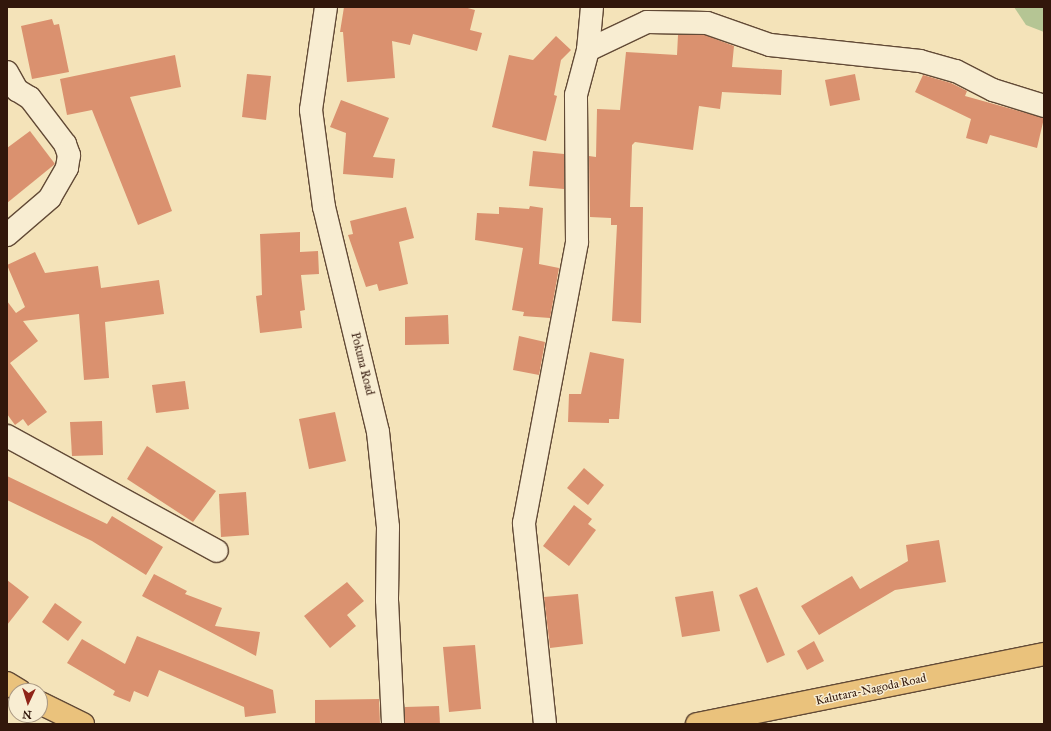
<!DOCTYPE html>
<style>
body{margin:0}
#map{position:relative;width:1051px;height:731px;overflow:hidden;background:#f4e3b9;font-family:"IM FELL Great Primer",serif}
div>[style]{position:absolute}
[style*='--x']{left:calc(var(--x)*1px);top:calc(var(--y)*1px);width:calc(var(--w)*1px);rotate:calc(var(--a)*1deg)}
.green>*{inset:0;background:#b5c594}
.building>*{inset:0;background:#da916f}
.roads{filter:drop-shadow(1px 0 #624a36) drop-shadow(-1px 0 #624a36) drop-shadow(0 1px #624a36) drop-shadow(0 -1px #624a36)}
.minor>*{height:22px;margin:-11px;padding:0 11px;transform-origin:11px;border-radius:11px;background:#f8edd2}
.major>*{height:22px;margin:-11px;padding:0 11px;transform-origin:11px;border-radius:11px;background:#eac27c}
span{translate:-50% -50%;white-space:nowrap;text-align:center;line-height:1.15;-webkit-text-stroke:3px #f8edd2;paint-order:stroke}
.street-label{font-size:12px;color:#32170b}
.frame{position:absolute;inset:0;border:8px solid #32170b;pointer-events:none}
.north{position:absolute;left:8px;top:683px;width:40px;height:40px;box-sizing:border-box;background:#f8edd2;border:1px solid #a99782;border-radius:50%;rotate:184deg;font-size:11px;font-weight:700;line-height:16px;text-align:center;color:#32170b}
.north::after{content:'';display:block;margin:auto;width:14px;height:18px;background:#8f2418;clip-path:polygon(50% 0,100% 100%,50% 72%,0 100%)}
</style>
<div id="map">
<div class="green">
<i style="clip-path:polygon(1014px 7px,1044px 7px,1044px 32px,1026px 25px)"></i>
</div>
<div class="building">
<i style="clip-path:polygon(344px 7px,464px 7px,475px 10px,470px 30px,482px 33px,477px 51px,413px 34px,410px 45px,392px 41px,395px 78px,347px 82px,343px 32px,340px 32px)"></i>
<i style="clip-path:polygon(52px 19px,54px 25px,59px 24px,69px 72px,32px 79px,21px 26px)"></i>
<i style="clip-path:polygon(678px 35px,705px 35px,734px 46px,732px 67px,782px 70px,781px 95px,722px 92px,720px 109px,699px 106px,693px 150px,635px 142px,632px 145px,630px 207px,643px 207px,641px 323px,612px 321px,617px 225px,611px 225px,611px 218px,590px 217px,589px 156px,596px 157px,597px 109px,620px 110px,626px 52px,677px 55px)"></i>
<i style="clip-path:polygon(556px 36px,571px 50px,561px 60px,554px 95px,557px 96px,546px 141px,492px 127px,509px 55px,533px 60px)"></i>
<i style="clip-path:polygon(175px 55px,181px 87px,130px 97px,172px 211px,138px 225px,92px 110px,67px 115px,60px 79px)"></i>
<i style="clip-path:polygon(247px 74px,271px 76px,266px 120px,242px 117px)"></i>
<i style="clip-path:polygon(855px 74px,860px 100px,830px 106px,825px 80px)"></i>
<i style="clip-path:polygon(923px 75px,951px 83px,967px 91px,965px 96px,1044px 118px,1037px 148px,990px 135px,987px 144px,966px 138px,971px 119px,915px 92px)"></i>
<i style="clip-path:polygon(341px 100px,389px 118px,373px 157px,395px 159px,393px 178px,343px 174px,346px 133px,330px 127px)"></i>
<i style="clip-path:polygon(30px 131px,55px 164px,7px 203px,7px 148px)"></i>
<i style="clip-path:polygon(533px 151px,564px 154px,564px 189px,529px 186px)"></i>
<i style="clip-path:polygon(530px 206px,543px 208px,539px 264px,559px 268px,550px 318px,523px 316px,524px 312px,512px 310px,523px 248px,475px 240px,477px 213px,499px 214px,499px 207px,529px 209px)"></i>
<i style="clip-path:polygon(406px 207px,414px 238px,399px 242px,408px 284px,379px 291px,377px 284px,366px 287px,348px 235px,353px 234px,350px 221px)"></i>
<i style="clip-path:polygon(300px 232px,300px 252px,318px 251px,319px 274px,301px 275px,305px 310px,300px 311px,302px 328px,260px 333px,256px 296px,262px 295px,260px 234px)"></i>
<i style="clip-path:polygon(35px 252px,45px 273px,98px 266px,101px 288px,159px 280px,164px 314px,105px 322px,109px 378px,84px 380px,79px 314px,23px 321px,38px 341px,10px 363px,47px 412px,28px 426px,23px 419px,15px 425px,7px 414px,7px 301px,16px 313px,25px 307px,7px 265px)"></i>
<i style="clip-path:polygon(448px 315px,449px 344px,405px 345px,405px 317px)"></i>
<i style="clip-path:polygon(519px 336px,545px 342px,539px 375px,513px 370px)"></i>
<i style="clip-path:polygon(590px 352px,624px 359px,619px 419px,609px 419px,609px 423px,568px 422px,569px 394px,581px 394px)"></i>
<i style="clip-path:polygon(185px 381px,189px 409px,156px 413px,152px 385px)"></i>
<i style="clip-path:polygon(335px 412px,346px 461px,309px 469px,299px 419px)"></i>
<i style="clip-path:polygon(102px 421px,103px 455px,72px 456px,70px 422px)"></i>
<i style="clip-path:polygon(147px 446px,216px 491px,193px 522px,127px 479px)"></i>
<i style="clip-path:polygon(584px 468px,604px 485px,588px 505px,567px 488px)"></i>
<i style="clip-path:polygon(7px 476px,107px 524px,112px 516px,163px 547px,146px 575px,92px 541px,7px 500px)"></i>
<i style="clip-path:polygon(246px 492px,249px 535px,221px 537px,219px 494px)"></i>
<i style="clip-path:polygon(574px 505px,592px 519px,588px 524px,596px 530px,569px 566px,543px 546px)"></i>
<i style="clip-path:polygon(939px 540px,946px 582px,895px 590px,819px 635px,801px 606px,852px 576px,860px 589px,908px 561px,906px 545px)"></i>
<i style="clip-path:polygon(154px 574px,187px 591px,185px 594px,222px 608px,215px 626px,260px 632px,256px 656px,142px 596px)"></i>
<i style="clip-path:polygon(7px 580px,29px 597px,7px 625px)"></i>
<i style="clip-path:polygon(347px 582px,364px 601px,347px 615px,356px 626px,330px 648px,304px 616px)"></i>
<i style="clip-path:polygon(757px 587px,785px 655px,767px 663px,739px 595px)"></i>
<i style="clip-path:polygon(713px 591px,720px 631px,682px 637px,675px 597px)"></i>
<i style="clip-path:polygon(578px 594px,583px 644px,550px 648px,544px 597px)"></i>
<i style="clip-path:polygon(55px 603px,82px 622px,68px 641px,42px 622px)"></i>
<i style="clip-path:polygon(137px 636px,273px 690px,276px 713px,245px 717px,244px 707px,159px 670px,148px 697px,134px 691px,130px 702px,113px 695px,115px 691px,67px 663px,82px 639px,125px 664px)"></i>
<i style="clip-path:polygon(814px 641px,824px 661px,807px 670px,797px 651px)"></i>
<i style="clip-path:polygon(475px 645px,481px 709px,449px 712px,443px 647px)"></i>
<i style="clip-path:polygon(379px 699px,380px 724px,315px 724px,315px 700px)"></i>
<i style="clip-path:polygon(439px 706px,440px 724px,405px 724px,405px 707px)"></i>
</div>
<div class="roads">
<div class="minor">
<i style="--x:326;--y:7;--w:104;--a:98.3"></i>
<i style="--x:311;--y:110;--w:98;--a:82.4"></i>
<i style="--x:324;--y:207;--w:231;--a:76.5"></i>
<i style="--x:378;--y:432;--w:96;--a:84"></i>
<i style="--x:388;--y:527;--w:73;--a:90.8"></i>
<i style="--x:387;--y:600;--w:124;--a:87.2"></i>
<i style="--x:588;--y:50;--w:65;--a:-25.4"></i>
<i style="--x:647;--y:22;--w:60;--a:1"></i>
<i style="--x:707;--y:23;--w:67;--a:19.2"></i>
<i style="--x:770;--y:45;--w:151;--a:6.1"></i>
<i style="--x:920;--y:61;--w:37;--a:16"></i>
<i style="--x:956;--y:71;--w:42;--a:27.2"></i>
<i style="--x:993;--y:90;--w:53;--a:17.4"></i>
<i style="--x:7;--y:72;--w:21;--a:61"></i>
<i style="--x:17;--y:90;--w:15;--a:32"></i>
<i style="--x:30;--y:98;--w:58;--a:52.7"></i>
<i style="--x:65;--y:144;--w:12;--a:70"></i>
<i style="--x:69;--y:155;--w:13;--a:99"></i>
<i style="--x:67;--y:168;--w:34;--a:120"></i>
<i style="--x:50;--y:198;--w:57;--a:139.3"></i>
<i style="--x:7;--y:436;--w:239;--a:28.7"></i>
<i style="--x:545;--y:724;--w:202;--a:-96"></i>
<i style="--x:524;--y:523;--w:286;--a:-79.3"></i>
<i style="--x:577;--y:242;--w:147;--a:-90.4"></i>
<i style="--x:576;--y:95;--w:47;--a:-75.1"></i>
<i style="--x:588;--y:50;--w:43;--a:-84.7"></i>
</div>
<div class="major">
<i style="--x:7;--y:683;--w:15;--a:32"></i>
<i style="--x:40;--y:703;--w:48;--a:26"></i>
<i style="--x:697;--y:724;--w:354;--a:-11.4"></i>
</div>
</div>
<div class="street-label">
<span style="left:362px;top:364px;rotate:76deg">Pokuna Road</span>
<span style="left:871px;top:690px;rotate:-12deg">Kalutara-Nagoda Road</span>
</div>
<div class="frame"></div>
<div class="north">N</div>
</div>
